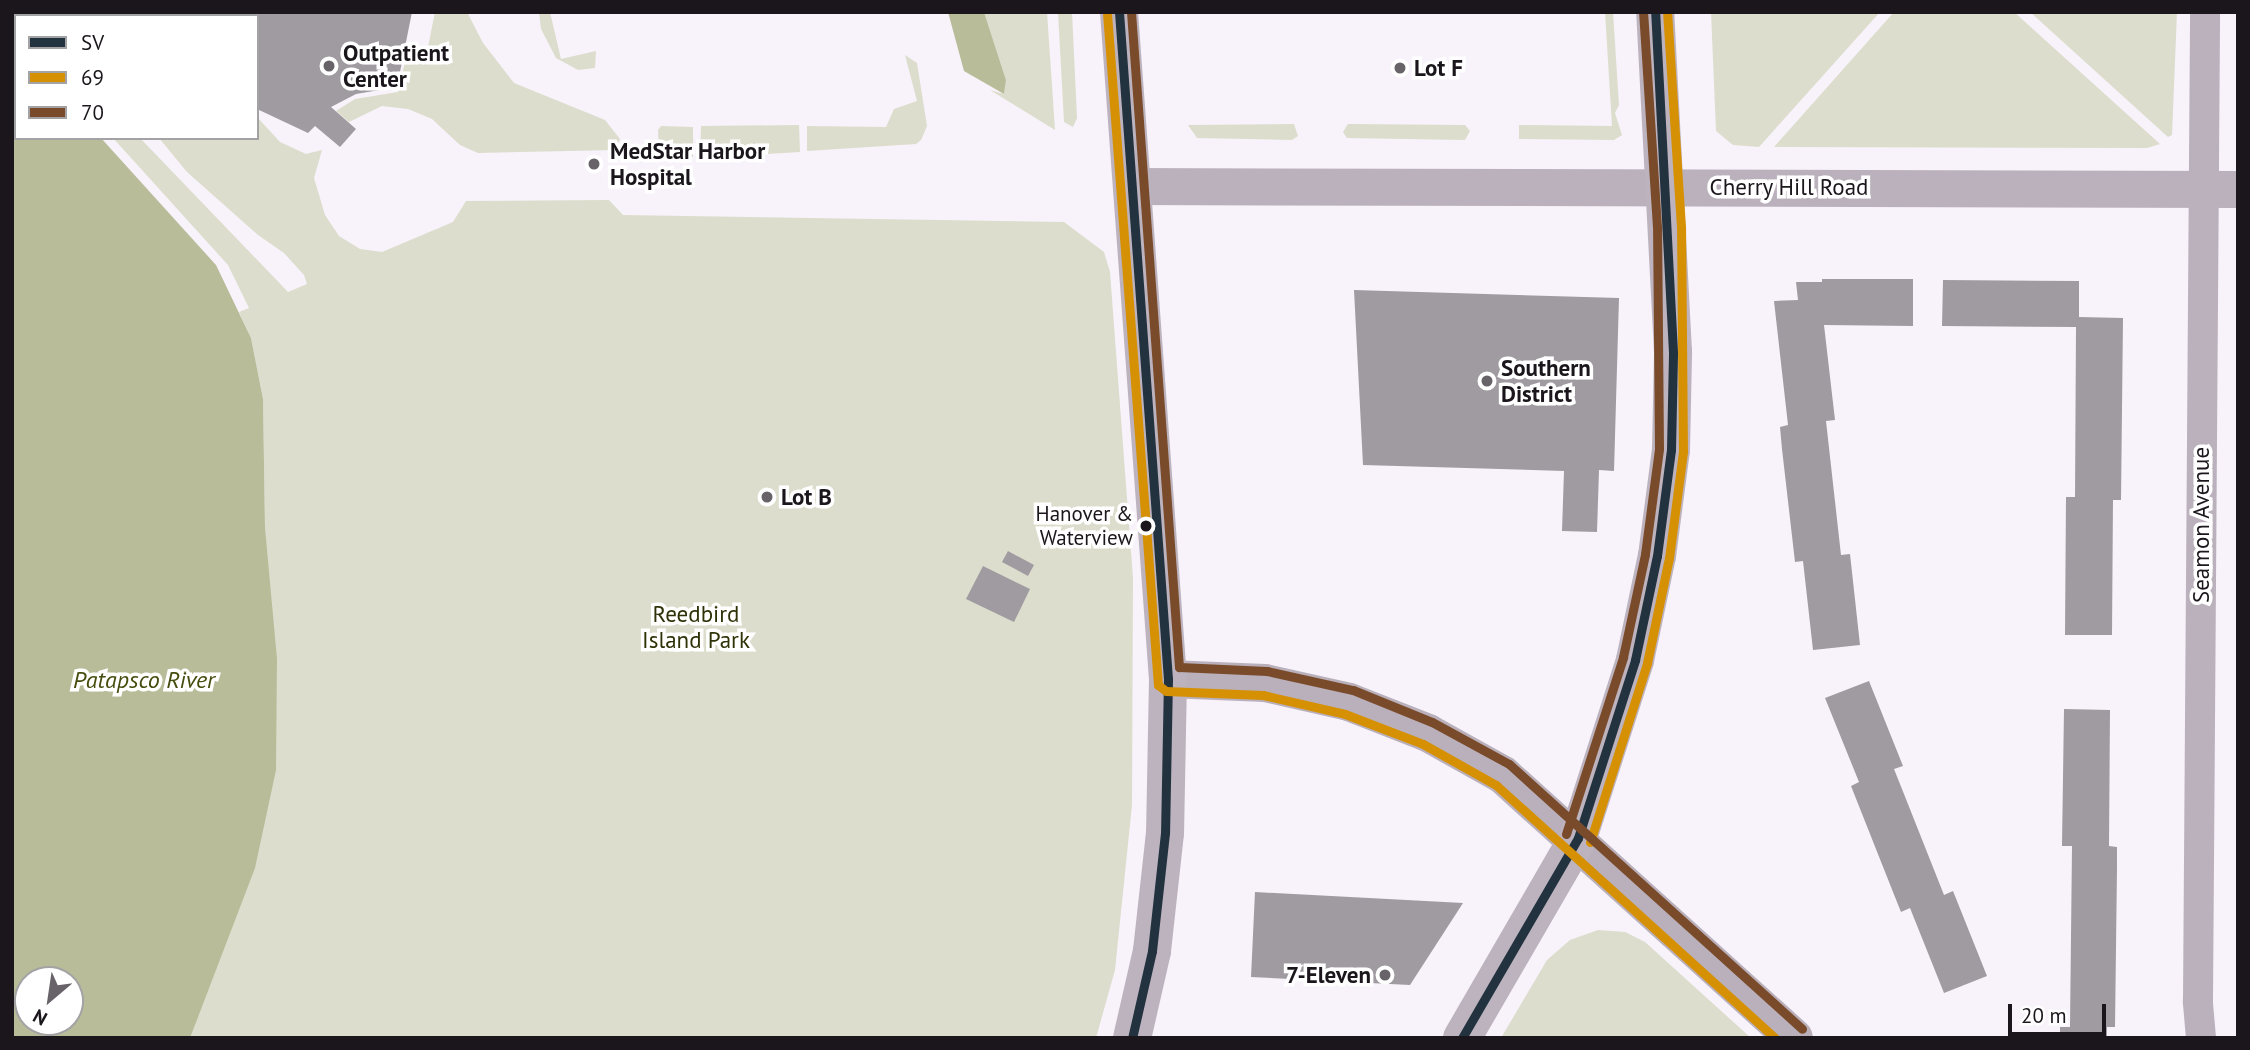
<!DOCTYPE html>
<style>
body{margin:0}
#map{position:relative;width:2250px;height:1050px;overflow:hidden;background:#f8f2fa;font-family:"PT Sans",sans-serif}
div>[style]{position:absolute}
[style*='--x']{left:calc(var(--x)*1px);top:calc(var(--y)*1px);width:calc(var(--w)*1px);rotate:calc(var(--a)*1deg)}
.green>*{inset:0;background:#dcddcc}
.water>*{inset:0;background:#b8bc99}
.building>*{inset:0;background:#9f9ba0}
.minor>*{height:30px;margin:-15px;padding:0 15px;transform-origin:15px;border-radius:15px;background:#bab1bc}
.tertiary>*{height:37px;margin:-18.5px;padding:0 18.5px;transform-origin:18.5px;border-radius:18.5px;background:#bab1bc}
.secondary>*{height:38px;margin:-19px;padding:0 19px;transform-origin:19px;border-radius:19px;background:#b9b0bb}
.primary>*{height:38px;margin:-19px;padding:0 19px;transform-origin:19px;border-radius:19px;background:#bcb3be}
.bus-1>*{height:9px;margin:-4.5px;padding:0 4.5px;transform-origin:4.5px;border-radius:4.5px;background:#22323f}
.bus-2>*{height:9px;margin:-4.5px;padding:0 4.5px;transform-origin:4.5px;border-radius:4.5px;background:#d69004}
.bus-3>*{height:9px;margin:-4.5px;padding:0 4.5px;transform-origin:4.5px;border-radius:4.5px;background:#7a4b2a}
.dots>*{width:19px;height:19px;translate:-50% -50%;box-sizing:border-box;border:4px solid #fff;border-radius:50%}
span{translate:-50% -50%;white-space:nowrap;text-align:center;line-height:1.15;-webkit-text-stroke:7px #fff;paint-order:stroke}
.bus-label{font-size:21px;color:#1a161b}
.right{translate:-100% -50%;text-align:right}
.poi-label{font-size:23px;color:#1a161b;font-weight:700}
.left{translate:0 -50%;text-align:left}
.street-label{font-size:23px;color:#1a161b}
.park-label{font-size:23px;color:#2e3206}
.water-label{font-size:24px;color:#474d0e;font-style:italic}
.frame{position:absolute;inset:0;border:14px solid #1a161b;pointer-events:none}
.legend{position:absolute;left:14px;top:14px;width:245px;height:126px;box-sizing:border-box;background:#fff;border:2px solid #a3a2a4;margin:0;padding:9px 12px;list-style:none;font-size:21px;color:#1a161b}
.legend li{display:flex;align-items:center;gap:14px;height:35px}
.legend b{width:35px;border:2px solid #a3a2a4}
.north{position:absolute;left:14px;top:966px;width:70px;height:70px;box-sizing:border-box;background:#fff;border:2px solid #a3a2a4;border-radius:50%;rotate:209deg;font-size:19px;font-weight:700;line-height:28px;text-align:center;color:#1a161b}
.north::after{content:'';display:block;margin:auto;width:24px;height:32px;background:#686369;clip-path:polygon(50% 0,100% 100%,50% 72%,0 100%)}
.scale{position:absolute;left:2008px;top:1004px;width:98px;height:32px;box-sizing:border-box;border:4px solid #1a161b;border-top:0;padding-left:9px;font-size:21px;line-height:24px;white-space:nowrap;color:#1a161b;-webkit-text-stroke:5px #fff;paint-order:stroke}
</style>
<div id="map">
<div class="green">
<i style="clip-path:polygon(126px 12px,181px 12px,182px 16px,126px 16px)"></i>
<i style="clip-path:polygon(435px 12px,467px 12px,483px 43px,514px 83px,605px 120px,620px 139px,615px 150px,478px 153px,460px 145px,432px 119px,408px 109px,382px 106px,349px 122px,336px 111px,355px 99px,398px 92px,407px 53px,426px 57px)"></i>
<i style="clip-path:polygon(539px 12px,550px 12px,561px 59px,596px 51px,595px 68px,578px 70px,556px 58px,541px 29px)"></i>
<i style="clip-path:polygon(984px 12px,1047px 12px,1055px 130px,990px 90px,1004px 94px,1006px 80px)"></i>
<i style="clip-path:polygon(1058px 12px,1072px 12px,1077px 118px,1073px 127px,1064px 122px)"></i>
<i style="clip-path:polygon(1605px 12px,1613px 12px,1619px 105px,1615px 113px,1622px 135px,1614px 140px,1519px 139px,1519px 125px,1612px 126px)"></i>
<i style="clip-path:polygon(1711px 12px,1880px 12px,1759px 147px,1733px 145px,1716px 131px)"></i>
<i style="clip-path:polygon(1894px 12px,2014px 12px,2160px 144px,2147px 148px,1774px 147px)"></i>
<i style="clip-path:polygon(2030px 12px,2177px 12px,2172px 135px,2168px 137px)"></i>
<i style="clip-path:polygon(905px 55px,917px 63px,927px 126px,921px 140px,916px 144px,807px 151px,807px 126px,886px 127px,894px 109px,917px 101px)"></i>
<i style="clip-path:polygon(257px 117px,280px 142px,306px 154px,322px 150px,314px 178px,325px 215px,339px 236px,360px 249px,382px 252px,453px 222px,466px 201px,609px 200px,623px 215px,1064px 222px,1104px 252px,1110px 272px,1133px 578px,1132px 805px,1115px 970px,1096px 1038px,190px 1038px,208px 985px,265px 528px,263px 399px,251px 338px,239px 312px,249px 308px,228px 265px,113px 138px,140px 138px,288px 292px,307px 284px,304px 275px,284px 253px,258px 235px,187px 172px,159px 138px,257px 138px)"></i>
<i style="clip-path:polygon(1294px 124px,1298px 136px,1292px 140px,1197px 138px,1188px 125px)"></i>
<i style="clip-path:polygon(1348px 124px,1465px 125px,1470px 131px,1465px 140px,1347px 138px,1343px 132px)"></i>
<i style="clip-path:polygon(799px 125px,800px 152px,700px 158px,701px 126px)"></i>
<i style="clip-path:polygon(661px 126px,693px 127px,693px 157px,664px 160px,659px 155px,658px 130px)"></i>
<i style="clip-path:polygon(1598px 930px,1625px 932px,1645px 942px,1751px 1038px,1501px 1038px,1547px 960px,1570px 940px)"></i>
</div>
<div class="water">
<i style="clip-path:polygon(evenodd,12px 12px,73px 16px,16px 16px,16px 138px,101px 138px,216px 265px,251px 338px,263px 399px,265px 528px,277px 659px,276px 770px,255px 868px,190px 1038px,12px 1038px,12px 12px,28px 980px,70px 980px,70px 1022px,28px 1022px,28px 980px)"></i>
<i style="clip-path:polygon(948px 12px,984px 12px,1006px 80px,1004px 94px,964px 71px)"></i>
</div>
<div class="building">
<i style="clip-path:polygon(188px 12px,412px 12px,397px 87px,356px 94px,331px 107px,356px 129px,340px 147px,315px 126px,308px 133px,257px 109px,257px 16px)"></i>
<i style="clip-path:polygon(1822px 279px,1913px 279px,1913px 326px,1824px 325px,1835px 420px,1826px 421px,1841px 555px,1850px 554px,1860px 645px,1813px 650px,1803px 561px,1795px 562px,1782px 449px,1780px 427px,1788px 425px,1774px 301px,1798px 300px,1796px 282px,1822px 282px)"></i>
<i style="clip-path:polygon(1943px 280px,2079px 281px,2079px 317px,2123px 318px,2121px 500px,2113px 500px,2112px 635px,2065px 635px,2066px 497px,2075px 497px,2076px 327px,1942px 326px)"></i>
<i style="clip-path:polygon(1354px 290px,1619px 298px,1614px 471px,1599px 470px,1597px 532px,1562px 531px,1564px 471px,1363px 465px)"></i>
<i style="clip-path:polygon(1008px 551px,1034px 565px,1028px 576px,1002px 562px)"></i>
<i style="clip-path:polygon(983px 566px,1030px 589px,1014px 622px,966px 599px)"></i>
<i style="clip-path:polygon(1869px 681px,1903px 766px,1894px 769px,1902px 789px,1944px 895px,1953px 891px,1987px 976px,1944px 993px,1910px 908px,1901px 912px,1893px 892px,1851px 786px,1859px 782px,1825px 698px)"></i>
<i style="clip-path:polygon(2064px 709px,2110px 710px,2109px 846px,2117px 847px,2117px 868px,2115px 1027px,2107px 1027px,2107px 1038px,2060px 1038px,2060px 1027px,2070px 1027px,2072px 846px,2062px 846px)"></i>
<i style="clip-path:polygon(1255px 892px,1463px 903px,1410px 985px,1251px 977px)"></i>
</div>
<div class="minor">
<i style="--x:2201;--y:1038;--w:37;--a:-95"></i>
<i style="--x:2198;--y:1001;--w:989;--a:-89.59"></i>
</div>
<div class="tertiary">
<i style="--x:1131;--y:186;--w:1107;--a:0.16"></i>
</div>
<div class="secondary">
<i style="--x:1168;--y:679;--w:97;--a:2.4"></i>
<i style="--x:1265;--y:683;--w:86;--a:12.7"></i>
<i style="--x:1349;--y:702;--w:85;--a:21.4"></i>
<i style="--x:1428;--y:733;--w:86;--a:29.2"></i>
<i style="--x:1503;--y:775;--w:392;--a:42.1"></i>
</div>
<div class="primary">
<i style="--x:1119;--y:12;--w:669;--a:85.8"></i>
<i style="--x:1168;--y:679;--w:154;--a:91.1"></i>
<i style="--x:1165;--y:833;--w:119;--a:96.3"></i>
<i style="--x:1152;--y:951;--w:89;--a:102.9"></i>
<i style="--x:1462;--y:1038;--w:231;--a:-59.9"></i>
<i style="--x:1578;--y:838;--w:187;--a:-72.2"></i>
<i style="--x:1635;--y:660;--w:106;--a:-78.1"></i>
<i style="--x:1657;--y:556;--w:107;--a:-82.5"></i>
<i style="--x:1671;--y:450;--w:98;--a:-88.8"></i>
<i style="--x:1673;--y:352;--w:340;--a:-93"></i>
</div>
<div class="bus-1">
<i style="--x:1119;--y:12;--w:669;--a:85.8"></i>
<i style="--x:1168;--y:679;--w:154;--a:91.1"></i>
<i style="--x:1165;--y:833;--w:119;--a:96.3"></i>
<i style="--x:1152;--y:951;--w:89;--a:102.9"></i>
<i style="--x:1462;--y:1038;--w:231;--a:-59.9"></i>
<i style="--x:1578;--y:838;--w:187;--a:-72.2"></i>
<i style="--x:1635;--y:660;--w:106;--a:-78.1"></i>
<i style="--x:1657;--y:556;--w:107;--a:-82.5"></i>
<i style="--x:1671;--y:450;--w:98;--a:-88.8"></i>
<i style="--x:1673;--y:352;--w:340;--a:-93"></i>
</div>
<div class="bus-2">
<i style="--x:1107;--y:13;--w:674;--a:85.66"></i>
<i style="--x:1158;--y:685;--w:10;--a:37"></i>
<i style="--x:1166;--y:691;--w:97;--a:2.4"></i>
<i style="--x:1263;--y:695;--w:84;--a:13"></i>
<i style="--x:1345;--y:714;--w:84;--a:21"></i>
<i style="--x:1423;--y:744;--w:84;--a:29.3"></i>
<i style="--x:1496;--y:785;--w:377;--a:42.2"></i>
<i style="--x:1590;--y:842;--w:188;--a:-72.3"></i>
<i style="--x:1647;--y:663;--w:107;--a:-78.2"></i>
<i style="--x:1669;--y:558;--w:107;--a:-82.5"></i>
<i style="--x:1683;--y:452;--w:225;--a:-90.5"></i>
<i style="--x:1681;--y:227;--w:215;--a:-93.7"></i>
</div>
<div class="bus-3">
<i style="--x:1131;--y:12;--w:657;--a:85.81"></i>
<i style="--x:1179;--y:667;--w:88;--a:2.6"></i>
<i style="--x:1267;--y:671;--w:88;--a:12.5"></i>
<i style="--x:1353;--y:690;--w:85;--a:22.1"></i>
<i style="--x:1432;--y:722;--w:88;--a:28.6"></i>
<i style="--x:1509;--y:764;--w:395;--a:42.1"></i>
<i style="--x:1566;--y:834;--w:186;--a:-72.1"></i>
<i style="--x:1623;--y:657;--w:105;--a:-77.9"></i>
<i style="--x:1645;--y:554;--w:106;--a:-82.4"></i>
<i style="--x:1659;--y:449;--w:222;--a:-90.5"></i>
<i style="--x:1657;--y:227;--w:214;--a:-93.7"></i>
</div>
<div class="dots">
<i style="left:329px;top:66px;background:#686369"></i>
<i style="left:1400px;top:68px;background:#686369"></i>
<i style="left:594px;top:164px;background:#686369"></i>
<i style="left:1487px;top:381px;background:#686369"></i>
<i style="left:767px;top:497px;background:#686369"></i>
<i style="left:1146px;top:526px;background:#1a161b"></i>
<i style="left:1385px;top:975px;background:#686369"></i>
</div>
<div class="bus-label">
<span class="right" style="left:1133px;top:526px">Hanover &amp;<br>Waterview</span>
</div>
<div class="poi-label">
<span class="left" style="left:343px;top:66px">Outpatient<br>Center</span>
<span class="left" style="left:1414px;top:68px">Lot F</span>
<span class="left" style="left:610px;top:164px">MedStar Harbor<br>Hospital</span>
<span class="left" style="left:1501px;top:381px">Southern<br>District</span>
<span class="left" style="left:781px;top:497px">Lot B</span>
<span class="right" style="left:1371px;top:975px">7-Eleven</span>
</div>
<div class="street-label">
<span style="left:1789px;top:187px">Cherry Hill Road</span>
<span style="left:2201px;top:525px;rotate:-90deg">Seamon Avenue</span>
</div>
<div class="park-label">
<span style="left:696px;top:627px">Reedbird<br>Island Park</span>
</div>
<div class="water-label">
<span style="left:144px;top:680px">Patapsco River</span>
</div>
<div class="frame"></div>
<ul class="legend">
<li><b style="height:9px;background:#22323f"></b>SV</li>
<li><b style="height:9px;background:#d69004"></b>69</li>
<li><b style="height:9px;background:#7a4b2a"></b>70</li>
</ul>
<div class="north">N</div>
<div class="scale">20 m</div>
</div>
